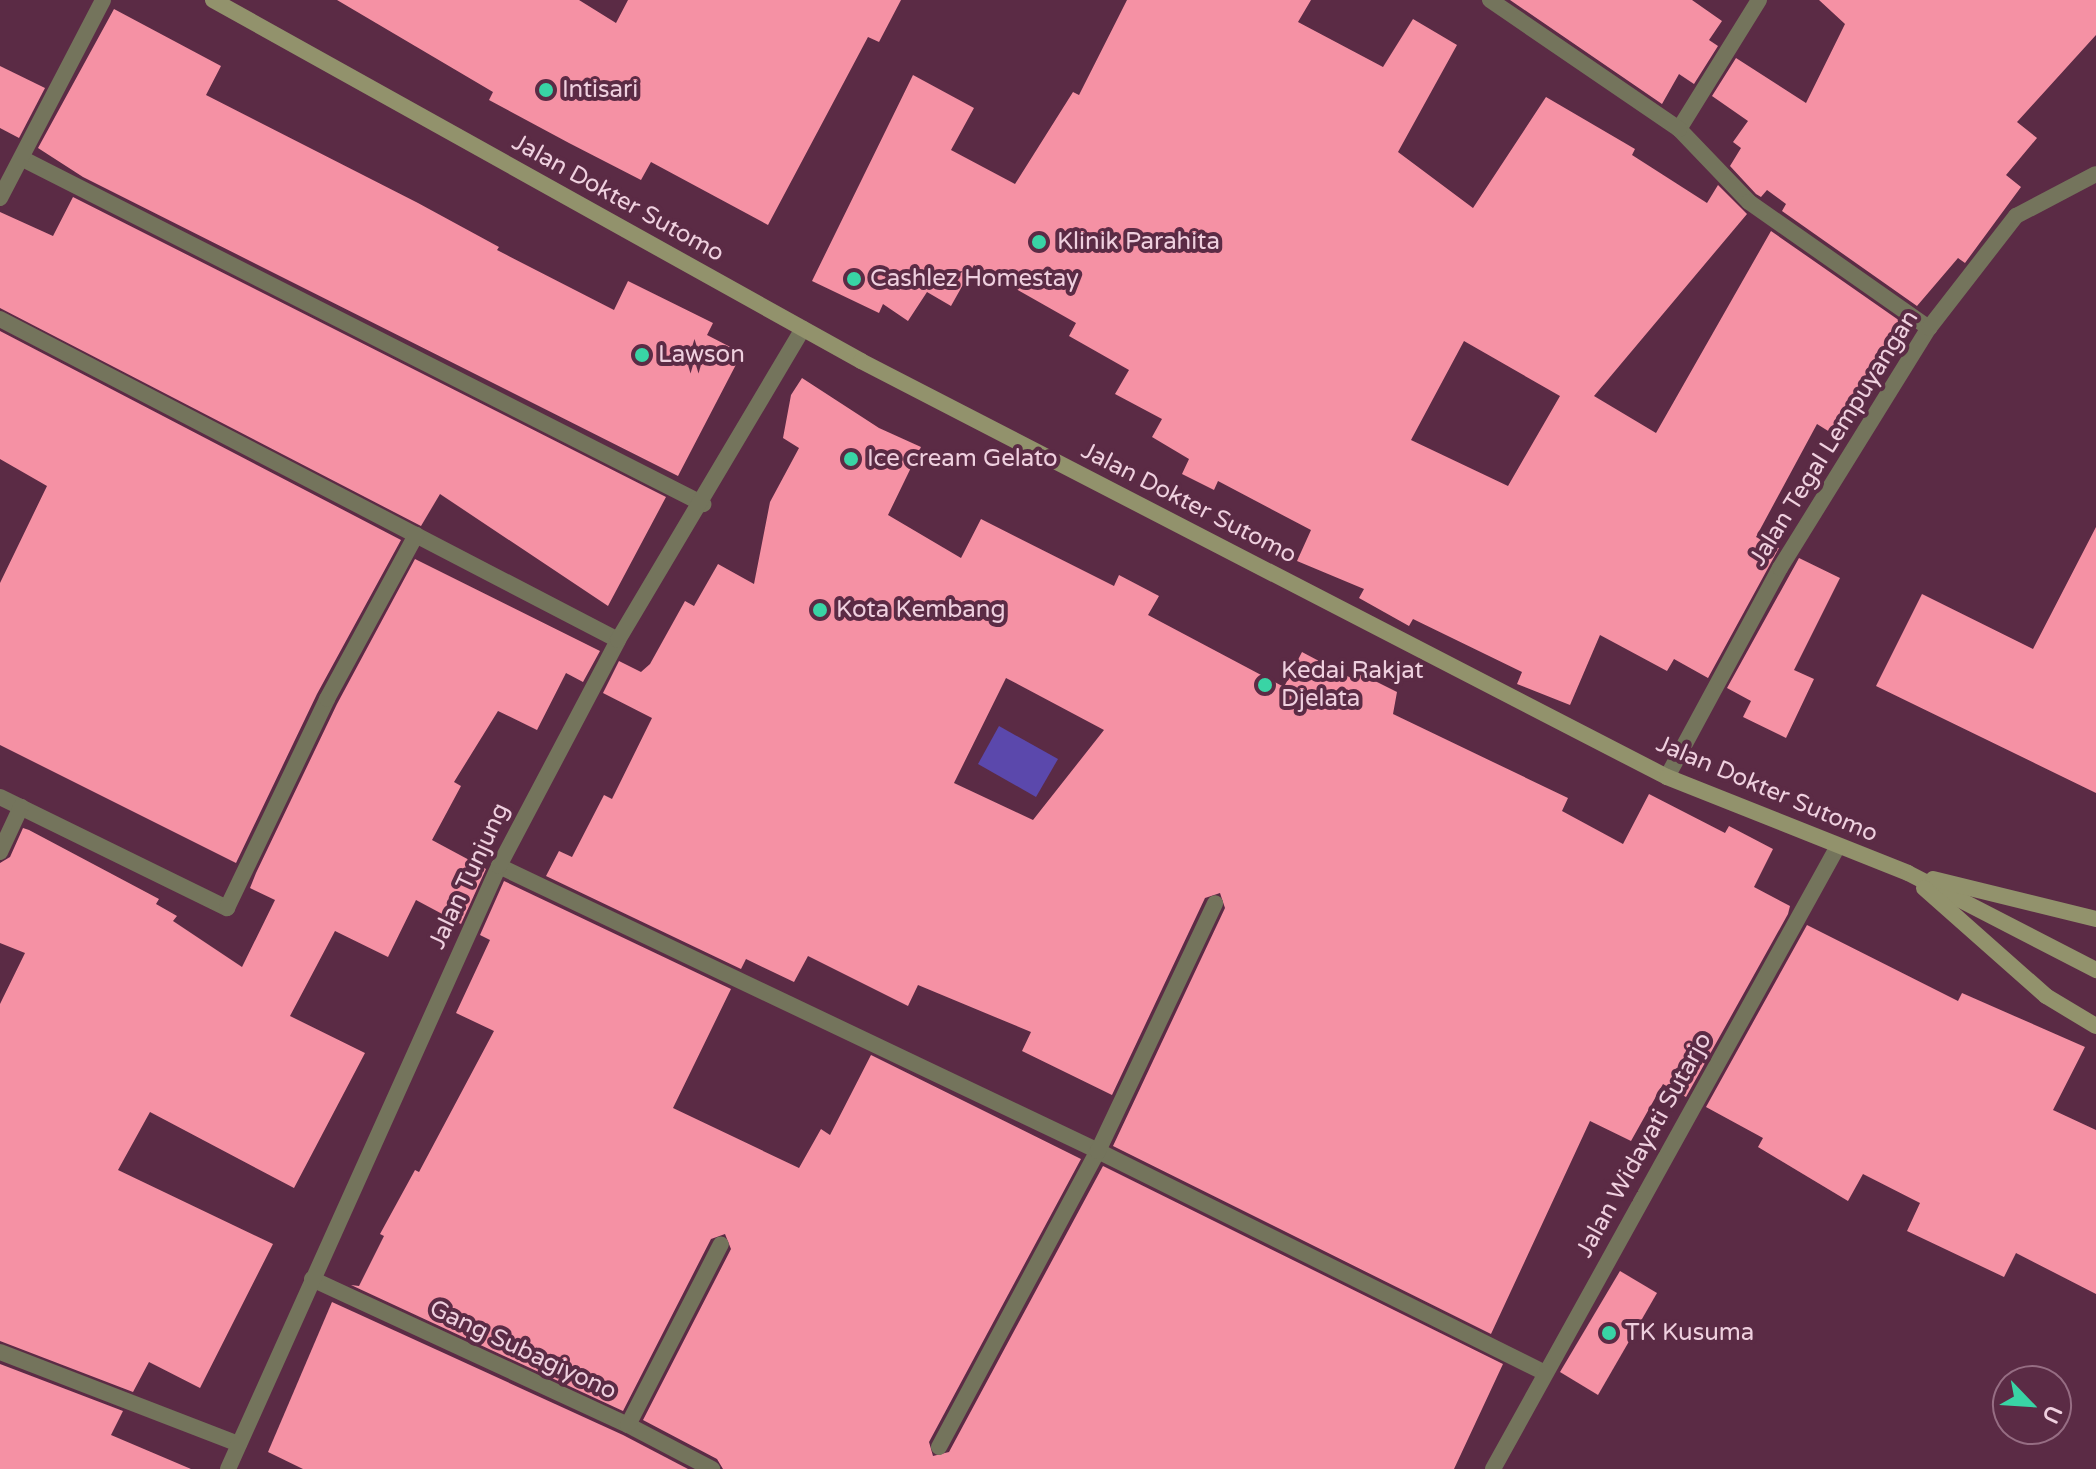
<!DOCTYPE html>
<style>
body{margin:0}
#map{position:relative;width:2096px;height:1469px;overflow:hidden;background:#5b2b45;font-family:"Varela Round",sans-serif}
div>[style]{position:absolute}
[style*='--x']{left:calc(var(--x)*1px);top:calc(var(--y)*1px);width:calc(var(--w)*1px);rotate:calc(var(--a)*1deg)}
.water>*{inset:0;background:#5b48ac}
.building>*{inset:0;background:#f591a4}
.service>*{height:16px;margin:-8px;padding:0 8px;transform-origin:8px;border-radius:8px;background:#74745c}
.minor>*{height:16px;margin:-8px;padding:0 8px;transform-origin:8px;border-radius:8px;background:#74745c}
.tertiary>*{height:16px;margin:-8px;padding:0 8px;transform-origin:8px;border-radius:8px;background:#74745c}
.secondary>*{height:16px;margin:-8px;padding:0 8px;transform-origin:8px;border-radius:8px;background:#92926c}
.dots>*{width:22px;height:22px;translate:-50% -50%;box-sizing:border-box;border:4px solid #5b2b45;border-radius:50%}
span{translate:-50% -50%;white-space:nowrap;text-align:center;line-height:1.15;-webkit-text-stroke:8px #5b2b45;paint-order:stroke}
.poi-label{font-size:24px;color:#efd0df}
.left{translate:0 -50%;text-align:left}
.street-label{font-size:24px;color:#efd0df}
.north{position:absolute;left:1992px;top:1365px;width:80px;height:80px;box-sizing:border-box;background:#5b2b45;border:2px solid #966d83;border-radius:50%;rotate:115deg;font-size:22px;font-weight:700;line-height:32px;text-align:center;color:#efd0df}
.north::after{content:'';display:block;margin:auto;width:28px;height:36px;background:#39d4a5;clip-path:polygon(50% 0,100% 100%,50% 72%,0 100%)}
</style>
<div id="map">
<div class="water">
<i style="clip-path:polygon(999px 726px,1058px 759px,1036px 797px,978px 764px)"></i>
</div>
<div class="building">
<i style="clip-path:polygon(337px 0,579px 0,616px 23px,628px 0,901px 0,879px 42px,868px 37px,768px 225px,651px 162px,641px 180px,569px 143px,489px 100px,493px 92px)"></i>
<i style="clip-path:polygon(evenodd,1127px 0,1311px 0,1298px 22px,1383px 67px,1413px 19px,1457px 45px,1398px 152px,1473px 208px,1546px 97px,1635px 149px,1632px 155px,1707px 203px,1718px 185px,1747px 214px,1594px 396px,1656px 433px,1771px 231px,1910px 328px,1841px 439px,1817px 424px,1756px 537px,1779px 548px,1708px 678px,1674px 659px,1667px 671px,1600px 635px,1570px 705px,1517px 684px,1522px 672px,1413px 619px,1409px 626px,1359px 598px,1364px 589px,1297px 561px,1311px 530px,1218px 481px,1214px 490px,1182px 474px,1189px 459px,1152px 437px,1162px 419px,1115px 394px,1129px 370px,1069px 336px,1076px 323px,974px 265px,951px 306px,927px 292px,908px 321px,883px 304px,879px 313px,812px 281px,913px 75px,974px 108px,951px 150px,1015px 184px,1073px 92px,1079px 95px,1127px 0,1464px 341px,1560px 396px,1508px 486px,1411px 440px,1464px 341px)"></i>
<i style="clip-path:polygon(1510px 0,1692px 0,1722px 21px,1709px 40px,1718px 46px,1694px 84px,1679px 74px,1662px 104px)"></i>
<i style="clip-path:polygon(1819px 0,2096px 0,2096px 35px,2017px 122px,2037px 138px,2006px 175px,2021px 187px,1965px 263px,1958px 258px,1917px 306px,1782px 211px,1786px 204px,1767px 190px,1761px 197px,1756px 194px,1730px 166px,1741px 148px,1733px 142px,1748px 121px,1712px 96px,1736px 58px,1806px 103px,1845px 24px)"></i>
<i style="clip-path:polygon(114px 9px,221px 66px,206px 95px,418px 203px,499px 247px,497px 250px,614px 310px,628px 281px,713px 323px,707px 335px,742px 353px,678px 476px,83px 177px,38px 148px)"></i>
<i style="clip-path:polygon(0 66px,45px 88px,19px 138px,0 128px)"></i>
<i style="clip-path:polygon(73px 197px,666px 497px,608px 606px,440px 494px,421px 526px,0 308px,0 212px,53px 236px)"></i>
<i style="clip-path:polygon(0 331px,401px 540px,317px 694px,236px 863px,0 745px,0 583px,47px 486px,0 459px)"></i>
<i style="clip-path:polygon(evenodd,802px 378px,879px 428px,921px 447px,888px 515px,961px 558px,981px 519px,1114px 586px,1119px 575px,1159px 596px,1148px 615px,1284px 687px,1302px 652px,1351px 678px,1355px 671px,1397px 692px,1393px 714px,1568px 798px,1562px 811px,1623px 844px,1649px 794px,1725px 833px,1729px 826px,1773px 849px,1754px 887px,1790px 906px,1788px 914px,1686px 1097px,1663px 1084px,1631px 1141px,1590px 1121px,1491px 1334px,1113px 1146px,1225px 908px,1220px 893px,1205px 898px,1112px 1095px,1022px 1051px,1031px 1032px,918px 985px,908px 1006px,808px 956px,794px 982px,746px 959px,741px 969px,546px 876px,559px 851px,572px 857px,604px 795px,612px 799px,652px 718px,603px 693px,619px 661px,641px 672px,650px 664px,685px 601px,694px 606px,718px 564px,754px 584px,770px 502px,799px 448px,783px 438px,791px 395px,802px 378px,1006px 678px,1104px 730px,1033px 820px,954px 783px,1006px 678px)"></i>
<i style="clip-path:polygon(2096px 527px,2096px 793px,1876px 686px,1922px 594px,2033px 649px)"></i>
<i style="clip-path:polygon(1799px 558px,1840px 578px,1794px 670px,1814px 679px,1786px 738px,1743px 717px,1751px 701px,1727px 688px)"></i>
<i style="clip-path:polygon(415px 559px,600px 651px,583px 682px,566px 673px,537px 730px,498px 711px,454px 782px,461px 786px,432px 840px,486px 869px,461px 924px,416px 900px,388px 957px,335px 931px,290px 1016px,365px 1053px,294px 1188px,150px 1112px,118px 1170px,273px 1244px,200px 1388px,149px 1362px,133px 1392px,0 1341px,0 1004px,25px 953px,0 943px,0 863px,10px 857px,23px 828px,29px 830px,159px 899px,156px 904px,177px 916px,173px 921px,242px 967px,275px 900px,250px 888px,256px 873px,337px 704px)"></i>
<i style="clip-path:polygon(504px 881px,731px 989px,673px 1108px,799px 1168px,821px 1129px,830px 1135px,871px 1055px,1081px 1159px,929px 1442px,933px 1456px,949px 1452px,1103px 1166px,1503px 1364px,1454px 1469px,723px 1469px,717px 1459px,643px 1420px,731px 1249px,725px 1234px,711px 1239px,623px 1411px,351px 1285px,359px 1286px,384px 1236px,380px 1234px,415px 1170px,419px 1172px,494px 1031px,456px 1013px,490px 940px,480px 935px)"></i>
<i style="clip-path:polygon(1807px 925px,1958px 1001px,1962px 993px,2085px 1047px,2053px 1110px,2096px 1130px,2096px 1294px,2016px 1253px,2004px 1277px,1907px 1231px,1920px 1203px,1863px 1174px,1848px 1201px,1758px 1147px,1763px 1138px,1706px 1107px)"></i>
<i style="clip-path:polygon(1620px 1271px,1657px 1293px,1598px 1395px,1560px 1372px)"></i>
<i style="clip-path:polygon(332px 1302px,623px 1435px,688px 1469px,303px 1469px,268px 1452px)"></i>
<i style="clip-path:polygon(0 1364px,123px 1411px,111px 1435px,191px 1469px,0 1469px)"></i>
</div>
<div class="service">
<i style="--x:1759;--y:0;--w:152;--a:121.8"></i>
<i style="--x:1679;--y:129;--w:101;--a:46.2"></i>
<i style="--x:1749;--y:202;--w:220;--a:35"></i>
</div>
<div class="minor">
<i style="--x:1490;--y:0;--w:229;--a:34.3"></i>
<i style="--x:23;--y:159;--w:763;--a:26.9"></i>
<i style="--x:0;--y:198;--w:223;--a:-62.5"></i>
<i style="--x:0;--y:319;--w:696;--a:27.45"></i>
<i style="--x:1667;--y:777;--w:238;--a:-61.6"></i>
<i style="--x:1780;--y:568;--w:282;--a:-58.2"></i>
<i style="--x:1929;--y:328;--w:142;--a:-52.2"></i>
<i style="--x:2016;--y:216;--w:90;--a:-27.7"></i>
<i style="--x:0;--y:797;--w:253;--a:26.1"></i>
<i style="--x:227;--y:908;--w:232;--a:-64.4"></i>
<i style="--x:327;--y:699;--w:187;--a:-61.5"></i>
<i style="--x:0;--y:852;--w:50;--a:-65"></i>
<i style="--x:499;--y:866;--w:663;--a:25.44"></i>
<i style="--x:1098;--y:1151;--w:499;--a:26.4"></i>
<i style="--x:312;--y:1279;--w:348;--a:24.8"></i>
<i style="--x:628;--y:1425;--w:95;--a:27.6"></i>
<i style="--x:0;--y:1352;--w:256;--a:21.1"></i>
<i style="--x:628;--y:1425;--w:203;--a:-62.8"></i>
<i style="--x:939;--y:1447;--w:336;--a:-61.8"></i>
<i style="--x:1098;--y:1151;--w:274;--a:-64.7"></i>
<i style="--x:1493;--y:1469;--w:712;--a:-61.02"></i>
</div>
<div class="tertiary">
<i style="--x:228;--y:1469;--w:661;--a:-65.8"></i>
<i style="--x:499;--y:866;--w:255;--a:-62.2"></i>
<i style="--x:618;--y:640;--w:362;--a:-59.3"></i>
</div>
<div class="secondary">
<i style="--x:213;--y:0;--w:742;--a:29.12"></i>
<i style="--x:861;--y:361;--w:907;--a:27.3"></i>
<i style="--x:1667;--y:777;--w:259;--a:21.7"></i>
<i style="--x:1908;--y:873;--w:212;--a:27.3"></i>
<i style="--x:1933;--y:879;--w:168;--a:13.8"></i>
<i style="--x:1924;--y:888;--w:163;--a:41.5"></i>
<i style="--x:2046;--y:996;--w:58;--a:31"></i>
</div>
<div class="dots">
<i style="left:546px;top:90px;background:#39d4a5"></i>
<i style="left:1039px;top:242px;background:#39d4a5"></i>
<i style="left:854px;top:279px;background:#39d4a5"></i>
<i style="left:642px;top:355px;background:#39d4a5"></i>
<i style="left:851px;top:459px;background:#39d4a5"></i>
<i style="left:820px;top:610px;background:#39d4a5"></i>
<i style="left:1265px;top:685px;background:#39d4a5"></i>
<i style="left:1609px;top:1333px;background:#39d4a5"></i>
</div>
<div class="poi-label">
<span class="left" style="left:562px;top:90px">Intisari</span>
<span class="left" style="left:1057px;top:242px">Klinik Parahita</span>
<span class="left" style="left:870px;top:279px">Cashlez Homestay</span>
<span class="left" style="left:658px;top:355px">Lawson</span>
<span class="left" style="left:867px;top:459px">Ice cream Gelato</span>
<span class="left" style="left:836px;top:610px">Kota Kembang</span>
<span class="left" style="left:1281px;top:685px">Kedai Rakjat<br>Djelata</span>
<span class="left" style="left:1625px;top:1333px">TK Kusuma</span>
</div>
<div class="street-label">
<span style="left:618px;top:198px;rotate:29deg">Jalan Dokter Sutomo</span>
<span style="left:1834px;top:438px;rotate:-58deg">Jalan Tegal Lempuyangan</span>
<span style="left:1189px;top:503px;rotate:27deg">Jalan Dokter Sutomo</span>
<span style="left:1767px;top:789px;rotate:23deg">Jalan Dokter Sutomo</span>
<span style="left:469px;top:876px;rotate:-65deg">Jalan Tunjung</span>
<span style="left:1644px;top:1145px;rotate:-61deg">Jalan Widayati Sutarjo</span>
<span style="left:523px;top:1350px;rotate:25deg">Gang Subagiyono</span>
</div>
<div class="north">U</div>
</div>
